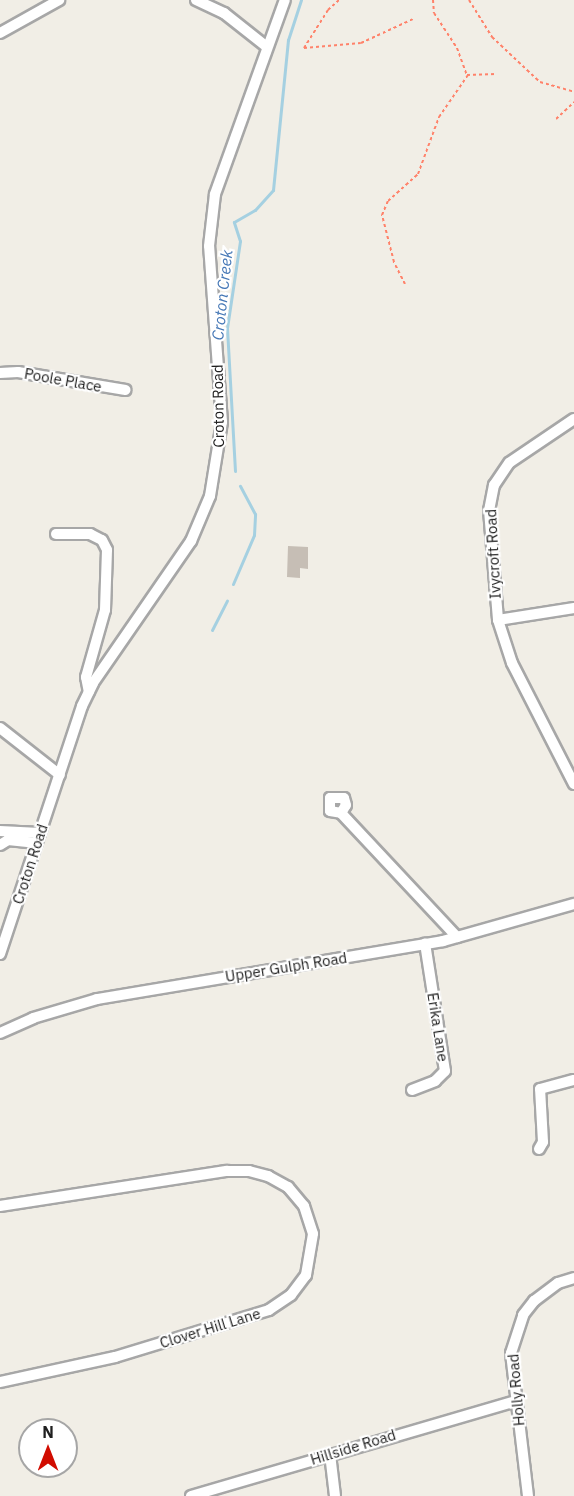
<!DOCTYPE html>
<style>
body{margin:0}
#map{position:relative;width:574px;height:1496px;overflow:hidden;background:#f1eee6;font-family:"IBM Plex Sans",sans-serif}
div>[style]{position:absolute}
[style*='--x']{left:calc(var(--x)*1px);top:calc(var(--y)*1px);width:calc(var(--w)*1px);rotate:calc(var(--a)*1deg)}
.stream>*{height:3px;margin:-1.5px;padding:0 1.5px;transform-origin:1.5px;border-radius:1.5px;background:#a5d0e1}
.building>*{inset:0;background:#c6beb5}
.path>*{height:2px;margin-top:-1px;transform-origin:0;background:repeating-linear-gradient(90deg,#ff826a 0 3px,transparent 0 6px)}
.roads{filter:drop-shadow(2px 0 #a7a7a7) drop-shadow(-2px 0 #a7a7a7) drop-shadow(0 2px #a7a7a7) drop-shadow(0 -2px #a7a7a7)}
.minor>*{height:10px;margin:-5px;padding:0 5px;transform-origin:5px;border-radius:5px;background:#fff}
span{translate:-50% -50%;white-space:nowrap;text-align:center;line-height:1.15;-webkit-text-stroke:4.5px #fff;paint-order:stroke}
.street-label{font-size:15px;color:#202020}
.water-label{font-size:16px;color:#4678b6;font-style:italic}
.north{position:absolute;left:18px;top:1418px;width:60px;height:60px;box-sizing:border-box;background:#fff;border:2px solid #a6a6a6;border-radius:50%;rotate:0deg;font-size:16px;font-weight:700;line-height:24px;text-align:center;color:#202020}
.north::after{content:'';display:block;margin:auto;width:21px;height:27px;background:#d10c00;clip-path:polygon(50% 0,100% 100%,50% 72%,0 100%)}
</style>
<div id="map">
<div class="stream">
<i style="--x:235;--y:471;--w:143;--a:-93.2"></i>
<i style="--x:227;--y:328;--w:88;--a:-81.5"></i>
<i style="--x:240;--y:241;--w:20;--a:-108"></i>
<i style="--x:234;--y:222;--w:24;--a:-30"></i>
<i style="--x:255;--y:210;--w:27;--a:-48"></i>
<i style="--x:273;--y:190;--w:151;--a:-84.3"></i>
<i style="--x:288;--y:40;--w:42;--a:-72"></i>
<i style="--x:233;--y:584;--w:53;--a:-66.8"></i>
<i style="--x:254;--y:535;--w:21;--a:-87"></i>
<i style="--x:255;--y:514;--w:32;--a:-118"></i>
<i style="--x:212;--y:630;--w:33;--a:-63"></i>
</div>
<div class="building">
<i style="clip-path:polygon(288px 546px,308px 547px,308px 569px,300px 568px,300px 578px,287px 577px)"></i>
</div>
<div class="path">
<i style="--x:339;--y:0;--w:15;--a:138"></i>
<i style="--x:328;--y:10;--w:45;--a:122.3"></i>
<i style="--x:304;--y:48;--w:57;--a:-5"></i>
<i style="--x:361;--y:43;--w:57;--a:-24.8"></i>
<i style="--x:433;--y:0;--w:13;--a:86"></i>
<i style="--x:434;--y:13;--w:42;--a:56.7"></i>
<i style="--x:457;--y:48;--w:29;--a:70"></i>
<i style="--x:467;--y:75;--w:29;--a:-2"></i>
<i style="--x:469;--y:0;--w:44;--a:58.1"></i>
<i style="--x:492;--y:37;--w:66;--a:43.2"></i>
<i style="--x:540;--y:82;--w:35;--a:16"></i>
<i style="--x:556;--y:119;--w:25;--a:-43"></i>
<i style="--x:405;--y:284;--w:25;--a:-117"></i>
<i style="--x:394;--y:262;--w:49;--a:-104.3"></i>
<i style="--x:382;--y:215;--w:15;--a:-67"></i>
<i style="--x:388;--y:201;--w:40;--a:-42"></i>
<i style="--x:418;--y:174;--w:61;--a:-69.8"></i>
<i style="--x:439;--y:117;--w:51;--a:-55.4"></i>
</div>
<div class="roads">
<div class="minor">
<i style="--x:196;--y:0;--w:31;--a:25"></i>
<i style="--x:224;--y:13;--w:55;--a:38.3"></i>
<i style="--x:0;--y:33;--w:68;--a:-29.2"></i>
<i style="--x:0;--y:373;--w:18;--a:-3"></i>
<i style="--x:18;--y:372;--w:109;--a:9.5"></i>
<i style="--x:574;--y:419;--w:78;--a:145.9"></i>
<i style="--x:509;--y:463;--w:27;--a:124"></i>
<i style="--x:494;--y:485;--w:25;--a:101"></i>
<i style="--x:489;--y:510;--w:110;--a:85.3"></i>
<i style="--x:498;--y:620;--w:77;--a:-9"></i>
<i style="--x:56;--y:534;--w:34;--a:0"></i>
<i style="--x:90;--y:534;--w:13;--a:27"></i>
<i style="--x:102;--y:540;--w:11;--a:63"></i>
<i style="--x:107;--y:550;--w:60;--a:91.9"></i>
<i style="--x:105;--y:610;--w:70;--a:105.8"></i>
<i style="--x:86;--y:677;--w:15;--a:79"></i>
<i style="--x:498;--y:620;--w:45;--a:72"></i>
<i style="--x:512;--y:663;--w:136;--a:62.9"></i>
<i style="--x:0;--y:728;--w:76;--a:38.1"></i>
<i style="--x:341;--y:813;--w:9;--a:-58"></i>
<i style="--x:346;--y:805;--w:7;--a:-106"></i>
<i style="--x:344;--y:798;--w:14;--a:180"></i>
<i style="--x:330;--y:798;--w:13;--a:90"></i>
<i style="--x:330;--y:811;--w:11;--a:10"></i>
<i style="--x:341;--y:813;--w:170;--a:46.9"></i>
<i style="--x:0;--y:831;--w:40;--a:2.9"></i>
<i style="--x:0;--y:845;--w:9;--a:-32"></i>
<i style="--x:8;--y:840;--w:29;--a:6"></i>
<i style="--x:0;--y:954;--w:261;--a:-71.7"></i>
<i style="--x:82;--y:706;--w:25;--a:-64"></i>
<i style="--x:93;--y:683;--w:173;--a:-55.4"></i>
<i style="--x:191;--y:541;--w:49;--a:-67.1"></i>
<i style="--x:210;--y:496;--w:75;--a:-80.8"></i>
<i style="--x:222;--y:422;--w:176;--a:-94.2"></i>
<i style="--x:209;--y:246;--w:52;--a:-83.4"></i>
<i style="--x:215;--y:194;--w:206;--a:-70.2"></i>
<i style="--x:0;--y:1033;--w:36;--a:-24"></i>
<i style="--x:33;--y:1018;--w:67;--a:-16.5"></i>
<i style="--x:97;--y:999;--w:351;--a:-9.5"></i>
<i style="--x:443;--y:941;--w:136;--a:-15.8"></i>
<i style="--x:412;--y:1090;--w:25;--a:-21"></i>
<i style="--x:435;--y:1081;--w:14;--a:-45"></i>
<i style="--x:445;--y:1071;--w:129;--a:-98.9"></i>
<i style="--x:539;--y:1149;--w:8;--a:-60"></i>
<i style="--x:543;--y:1142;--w:53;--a:-93.2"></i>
<i style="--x:540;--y:1089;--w:35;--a:-15"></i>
<i style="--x:0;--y:1206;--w:230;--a:-8.8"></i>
<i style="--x:227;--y:1171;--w:22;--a:0"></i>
<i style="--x:249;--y:1171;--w:20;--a:15"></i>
<i style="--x:268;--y:1176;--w:23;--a:29"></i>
<i style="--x:288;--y:1187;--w:25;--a:50"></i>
<i style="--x:304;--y:1206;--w:29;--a:72"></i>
<i style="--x:313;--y:1234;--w:42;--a:99.7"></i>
<i style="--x:306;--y:1275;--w:25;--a:127"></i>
<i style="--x:291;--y:1295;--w:27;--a:146"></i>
<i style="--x:269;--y:1310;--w:161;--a:163"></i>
<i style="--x:115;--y:1357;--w:118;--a:167.7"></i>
<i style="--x:330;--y:1454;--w:42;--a:83.2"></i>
<i style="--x:191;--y:1496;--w:339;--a:-16.3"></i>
<i style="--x:528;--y:1496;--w:144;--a:-96.8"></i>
<i style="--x:511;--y:1353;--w:40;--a:-72"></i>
<i style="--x:523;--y:1315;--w:18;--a:-52"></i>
<i style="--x:534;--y:1301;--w:30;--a:-37"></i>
<i style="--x:558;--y:1283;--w:17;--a:-17"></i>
</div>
</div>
<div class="street-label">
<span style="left:63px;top:380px;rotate:10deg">Poole Place</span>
<span style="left:218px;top:406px;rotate:-91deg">Croton Road</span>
<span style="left:493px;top:554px;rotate:-93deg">Ivycroft Road</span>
<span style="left:30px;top:864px;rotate:-72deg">Croton Road</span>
<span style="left:286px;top:967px;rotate:-9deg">Upper Gulph Road</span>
<span style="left:438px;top:1027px;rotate:81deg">Erika Lane</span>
<span style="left:210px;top:1328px;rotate:-17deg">Clover Hill Lane</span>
<span style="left:516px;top:1390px;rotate:-95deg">Holly Road</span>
<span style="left:353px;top:1447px;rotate:-17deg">Hillside Road</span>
</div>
<div class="water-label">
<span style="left:222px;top:295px;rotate:-84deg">Croton Creek</span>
</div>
<div class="north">N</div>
</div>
